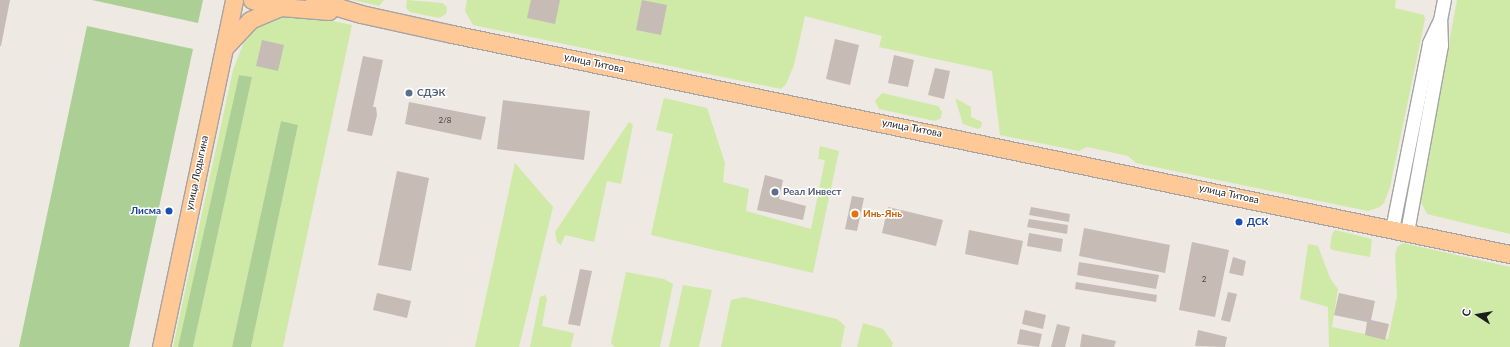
<!DOCTYPE html>
<meta charset="utf-8">
<style>
body{margin:0}
#map{position:relative;width:1510px;height:347px;overflow:hidden;background:#eee9e2;font-family:Lato,sans-serif}
div>[style]{position:absolute}
[style*='--x']{left:calc(var(--x)*1px);top:calc(var(--y)*1px);width:calc(var(--w)*1px);rotate:calc(var(--a)*1deg)}
.grass>*{inset:0;background:#ceeaa6}
.forest>*{inset:0;background:#abcf95}
.building>*{inset:0;background:#c6bbb5}
.roads{filter:drop-shadow(1px 0 #a4a4a4) drop-shadow(-1px 0 #a4a4a4) drop-shadow(0 1px #a4a4a4) drop-shadow(0 -1px #a4a4a4)}
.minor>*{height:13px;margin:-6.5px;padding:0 6.5px;transform-origin:6.5px;border-radius:6.5px;background:#fff}
.major>*{height:17px;margin:-8.5px;padding:0 8.5px;transform-origin:8.5px;border-radius:8.5px;background:#fec897}
.dots>*{width:11px;height:11px;translate:-50% -50%;box-sizing:border-box;border:2px solid #fff;border-radius:50%}
span{translate:-50% -50%;white-space:nowrap;text-align:center;line-height:1.15;-webkit-text-stroke:3px #fff;paint-order:stroke}
.number-label{font-size:8px;color:#474443}
.number-label span{-webkit-text-stroke-width:0}
.street-label{font-size:10px;color:#1d1d1d}
.service-label{font-size:10px;color:#4e5e75;font-weight:700}
.left{translate:0 -50%;text-align:left}
.transit-label{font-size:10px;color:#164399;font-weight:700}
.right{translate:-100% -50%;text-align:right}
.food-label{font-size:10px;color:#c56008;font-weight:700}
.north{position:absolute;left:1458px;top:295px;width:40px;height:40px;-webkit-text-stroke:3px #fff;paint-order:stroke;rotate:282deg;font-size:11px;font-weight:700;line-height:16px;text-align:center;color:#1d1d1d}
.north::after{content:'';display:block;margin:auto;width:14px;height:18px;background:#1d1d1d;clip-path:polygon(50% 0,100% 100%,50% 72%,0 100%)}
</style>
<div id="map">
<div class="grass">
<i style="clip-path:polygon(353px 0,384px 0,379px 6px)"></i>
<i style="clip-path:polygon(407px 0,442px 3px,447px 7px,446px 14px,439px 18px,410px 12px,406px 8px)"></i>
<i style="clip-path:polygon(467px 0,1396px 0,1395px 8px,1424px 15px,1425px 19px,1390px 187px,1384px 203px,1380px 207px,1368px 211px,1136px 163px,1128px 156px,1087px 147px,1079px 151px,1000px 135px,992px 71px,879px 47px,882px 36px,805px 16px,794px 65px,786px 84px,781px 89px,473px 25px,465px 11px)"></i>
<i style="clip-path:polygon(1457px 0,1510px 0,1510px 234px,1427px 214px,1420px 200px)"></i>
<i style="clip-path:polygon(282px 15px,310px 16px,352px 25px,283px 347px,251px 347px,298px 125px,281px 121px,232px 347px,193px 347px,252px 77px,239px 75px,178px 347px,173px 347px,233px 70px,244px 42px,257px 26px)"></i>
<i style="clip-path:polygon(882px 93px,938px 106px,942px 112px,941px 118px,935px 121px,879px 109px,875px 101px)"></i>
<i style="clip-path:polygon(664px 98px,707px 108px,725px 163px,723px 182px,749px 189px,746px 211px,811px 229px,825px 160px,818px 159px,820px 146px,839px 151px,813px 273px,651px 235px,673px 134px,656px 130px)"></i>
<i style="clip-path:polygon(955px 98px,971px 107px,971px 117px,982px 122px,981px 127px,978px 129px,963px 124px)"></i>
<i style="clip-path:polygon(629px 122px,633px 125px,621px 184px,607px 181px,594px 242px,565px 235px,561px 245px,557px 242px,555px 232px)"></i>
<i style="clip-path:polygon(515px 163px,553px 207px,519px 347px,475px 347px)"></i>
<i style="clip-path:polygon(1335px 230px,1372px 239px,1370px 257px,1332px 250px,1330px 247px,1332px 234px)"></i>
<i style="clip-path:polygon(1403px 243px,1510px 267px,1510px 347px,1329px 347px,1328px 307px,1300px 299px,1308px 244px,1318px 246px,1330px 278px,1338px 289px,1332px 327px,1388px 339px,1397px 296px,1395px 256px,1397px 247px)"></i>
<i style="clip-path:polygon(626px 272px,664px 279px,673px 284px,660px 347px,615px 347px,611px 343px)"></i>
<i style="clip-path:polygon(683px 285px,712px 290px,699px 347px,669px 347px)"></i>
<i style="clip-path:polygon(545px 295px,547px 298px,542px 326px,574px 333px,571px 347px,530px 347px,540px 297px)"></i>
<i style="clip-path:polygon(744px 297px,837px 319px,845px 326px,841px 347px,721px 347px,731px 300px)"></i>
<i style="clip-path:polygon(863px 323px,883px 329px,893px 343px,892px 347px,857px 347px)"></i>
</div>
<div class="forest">
<i style="clip-path:polygon(92px 0,203px 0,198px 23px)"></i>
<i style="clip-path:polygon(87px 26px,193px 49px,129px 347px,19px 347px)"></i>
<i style="clip-path:polygon(239px 75px,252px 77px,193px 347px,178px 347px)"></i>
<i style="clip-path:polygon(281px 121px,298px 125px,251px 347px,232px 347px)"></i>
</div>
<div class="building">
<i style="clip-path:polygon(0 0,10px 0,1px 46px,0 46px)"></i>
<i style="clip-path:polygon(531px 0,560px 0,555px 24px,527px 18px)"></i>
<i style="clip-path:polygon(642px 0,667px 5px,661px 35px,636px 30px)"></i>
<i style="clip-path:polygon(835px 39px,859px 45px,850px 85px,826px 79px)"></i>
<i style="clip-path:polygon(262px 40px,284px 45px,278px 71px,256px 66px)"></i>
<i style="clip-path:polygon(894px 55px,914px 60px,908px 87px,888px 83px)"></i>
<i style="clip-path:polygon(363px 56px,383px 60px,373px 107px,376px 107px,377px 115px,372px 136px,347px 131px)"></i>
<i style="clip-path:polygon(935px 68px,950px 71px,944px 99px,928px 95px)"></i>
<i style="clip-path:polygon(503px 100px,590px 111px,584px 160px,497px 149px)"></i>
<i style="clip-path:polygon(409px 102px,486px 117px,481px 140px,405px 124px)"></i>
<i style="clip-path:polygon(397px 171px,429px 178px,411px 271px,378px 265px)"></i>
<i style="clip-path:polygon(765px 175px,783px 180px,779px 199px,806px 206px,803px 220px,757px 210px)"></i>
<i style="clip-path:polygon(852px 196px,864px 198px,857px 231px,845px 229px)"></i>
<i style="clip-path:polygon(888px 207px,943px 220px,936px 246px,882px 233px)"></i>
<i style="clip-path:polygon(1031px 207px,1070px 214px,1069px 222px,1029px 215px)"></i>
<i style="clip-path:polygon(1029px 219px,1068px 225px,1067px 234px,1027px 227px)"></i>
<i style="clip-path:polygon(1084px 228px,1170px 245px,1165px 273px,1079px 256px)"></i>
<i style="clip-path:polygon(969px 230px,1023px 241px,1018px 265px,965px 254px)"></i>
<i style="clip-path:polygon(1029px 233px,1063px 239px,1061px 252px,1027px 246px)"></i>
<i style="clip-path:polygon(1192px 242px,1229px 250px,1215px 317px,1179px 310px)"></i>
<i style="clip-path:polygon(1233px 257px,1246px 261px,1243px 276px,1229px 273px)"></i>
<i style="clip-path:polygon(1079px 262px,1159px 275px,1156px 289px,1077px 275px)"></i>
<i style="clip-path:polygon(580px 269px,592px 271px,580px 326px,568px 324px)"></i>
<i style="clip-path:polygon(1076px 282px,1157px 295px,1156px 302px,1075px 289px)"></i>
<i style="clip-path:polygon(1228px 292px,1237px 294px,1230px 322px,1221px 320px)"></i>
<i style="clip-path:polygon(377px 293px,411px 301px,407px 318px,373px 310px)"></i>
<i style="clip-path:polygon(1339px 293px,1375px 301px,1371px 320px,1389px 324px,1385px 340px,1365px 335px,1367px 322px,1334px 315px)"></i>
<i style="clip-path:polygon(1025px 310px,1046px 315px,1043px 329px,1022px 324px)"></i>
<i style="clip-path:polygon(1057px 324px,1070px 327px,1065px 347px,1051px 347px)"></i>
<i style="clip-path:polygon(1020px 329px,1042px 334px,1039px 347px,1017px 344px)"></i>
<i style="clip-path:polygon(1198px 330px,1227px 337px,1225px 347px,1195px 346px)"></i>
<i style="clip-path:polygon(1082px 334px,1116px 341px,1114px 347px,1080px 347px)"></i>
</div>
<div class="roads">
<div class="minor">
<i style="--x:1392;--y:229;--w:190;--a:-78.7"></i>
<i style="--x:1429;--y:43;--w:23;--a:-65"></i>
<i style="--x:1407;--y:232;--w:190;--a:-79.7"></i>
<i style="--x:1441;--y:45;--w:25;--a:-92"></i>
<i style="--x:1440;--y:20;--w:20;--a:-79"></i>
</div>
<div class="major">
<i style="--x:252;--y:0;--w:30;--a:14"></i>
<i style="--x:281;--y:7;--w:48;--a:4.8"></i>
<i style="--x:314;--y:0;--w:49;--a:16.6"></i>
<i style="--x:361;--y:14;--w:93;--a:12.4"></i>
<i style="--x:452;--y:34;--w:1081;--a:11.75"></i>
<i style="--x:226;--y:46;--w:35;--a:-47"></i>
<i style="--x:250;--y:20;--w:34;--a:-23"></i>
<i style="--x:161;--y:347;--w:355;--a:-78.1"></i>
</div>
</div>
<div class="dots">
<i style="left:409px;top:93px;background:#5c6f8a"></i>
<i style="left:775px;top:192px;background:#5c6f8a"></i>
<i style="left:169px;top:211px;background:#1a4fb4"></i>
<i style="left:855px;top:214px;background:#e8710a"></i>
<i style="left:1239px;top:222px;background:#1a4fb4"></i>
</div>
<div class="number-label">
<span style="left:445px;top:121px">2/8</span>
<span style="left:1204px;top:280px">2</span>
</div>
<div class="street-label">
<span style="left:594px;top:63px;rotate:12deg">улица Титова</span>
<span style="left:912px;top:128px;rotate:11deg">улица Титова</span>
<span style="left:197px;top:173px;rotate:-78deg">улица Лодыгина</span>
<span style="left:1229px;top:194px;rotate:12deg">улица Титова</span>
</div>
<div class="service-label">
<span class="left" style="left:417px;top:93px">СДЭК</span>
<span class="left" style="left:783px;top:192px">Реал Инвест</span>
</div>
<div class="transit-label">
<span class="right" style="left:161px;top:211px">Лисма</span>
<span class="left" style="left:1247px;top:222px">ДСК</span>
</div>
<div class="food-label">
<span class="left" style="left:863px;top:214px">Инь-Янь</span>
</div>
<div class="north">С</div>
</div>
